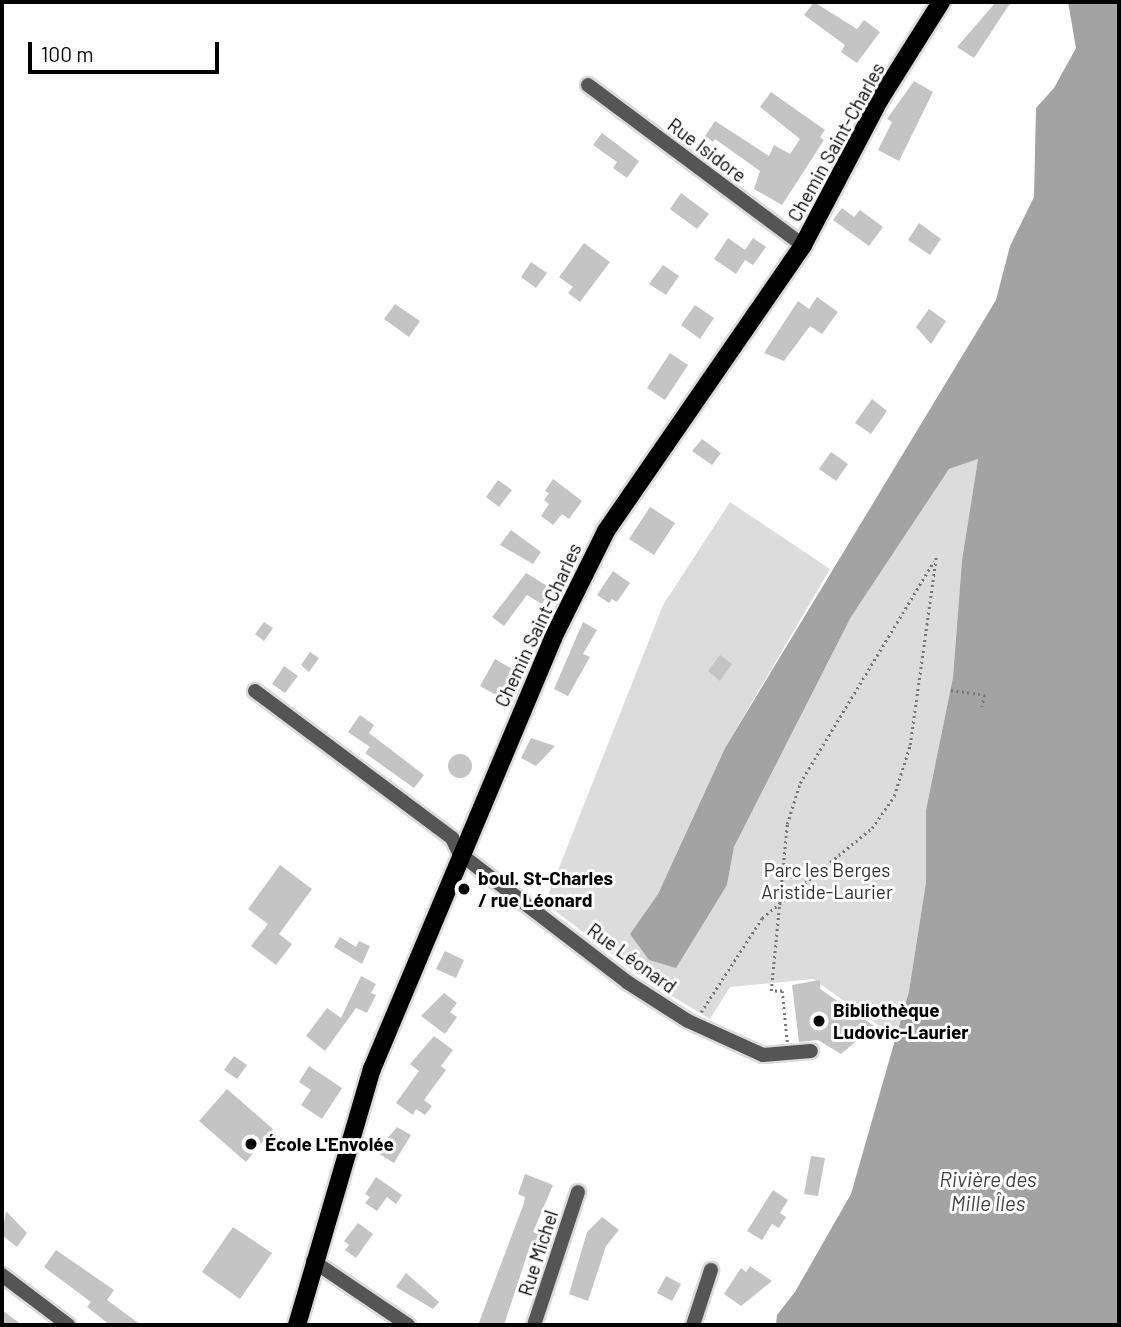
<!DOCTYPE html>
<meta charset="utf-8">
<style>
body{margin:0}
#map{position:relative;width:1121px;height:1327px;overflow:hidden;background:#fff;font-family:Barlow,sans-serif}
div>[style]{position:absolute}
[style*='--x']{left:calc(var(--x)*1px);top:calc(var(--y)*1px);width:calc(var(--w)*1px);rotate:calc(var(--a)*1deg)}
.green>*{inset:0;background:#dcdcdc}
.water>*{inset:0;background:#a3a3a3}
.building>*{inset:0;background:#c4c4c4}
.round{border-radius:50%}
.path>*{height:2.5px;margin-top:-1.25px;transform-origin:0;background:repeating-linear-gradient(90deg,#777 0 2px,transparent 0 5.5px)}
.roads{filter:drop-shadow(2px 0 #dbdbdb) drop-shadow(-2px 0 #dbdbdb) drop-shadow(0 2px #dbdbdb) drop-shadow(0 -2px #dbdbdb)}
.minor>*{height:14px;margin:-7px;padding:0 7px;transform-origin:7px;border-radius:7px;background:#555}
.major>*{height:18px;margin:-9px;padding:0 9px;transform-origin:9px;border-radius:9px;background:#000}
.dots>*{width:19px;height:19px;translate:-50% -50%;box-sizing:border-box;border:4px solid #fff;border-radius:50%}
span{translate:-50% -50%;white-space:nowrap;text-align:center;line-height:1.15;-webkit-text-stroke:6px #fff;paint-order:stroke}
.street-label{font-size:19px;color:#000}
.park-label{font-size:19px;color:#333}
.poi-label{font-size:19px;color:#000;font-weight:700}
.left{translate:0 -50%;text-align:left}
.water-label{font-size:21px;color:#444;font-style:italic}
.frame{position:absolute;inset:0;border:4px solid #000;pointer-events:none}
.scale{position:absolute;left:28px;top:42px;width:191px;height:32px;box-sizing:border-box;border:4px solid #000;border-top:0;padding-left:9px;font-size:21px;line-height:24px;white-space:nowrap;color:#000;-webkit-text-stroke:5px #fff;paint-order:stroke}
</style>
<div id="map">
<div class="green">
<i style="clip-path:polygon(978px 459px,962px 560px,953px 677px,926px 810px,926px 882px,909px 991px,895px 1037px,813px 979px,730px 987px,710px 1019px,644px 979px,545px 903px,663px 605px,730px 502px,830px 569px,725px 748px,658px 894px,630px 934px,727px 885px,734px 847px,851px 617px,949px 469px)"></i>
</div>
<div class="water">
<i style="clip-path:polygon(1068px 2px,1119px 2px,1119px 1325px,776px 1325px,777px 1315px,795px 1292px,851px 1194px,909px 991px,926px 882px,926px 810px,953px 677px,962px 560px,978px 459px,949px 469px,851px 617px,734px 847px,727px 885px,676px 968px,649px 960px,630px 934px,658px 894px,725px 748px,996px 300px,1010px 246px,1034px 197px,1036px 108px,1054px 88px,1076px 48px)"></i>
</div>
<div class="building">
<i style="clip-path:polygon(814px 2px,857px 29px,864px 20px,880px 32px,857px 63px,841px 52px,845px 45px,804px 15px)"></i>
<i style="clip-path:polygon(996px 2px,1011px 2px,974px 58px,957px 47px)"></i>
<i style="clip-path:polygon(914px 81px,933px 92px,899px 161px,878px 150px,892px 122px,887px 119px)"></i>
<i style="clip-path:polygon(771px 92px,825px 130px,820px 137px,824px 140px,782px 205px,754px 189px,760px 171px,715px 139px,713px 142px,705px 136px,715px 121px,769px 156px,774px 145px,790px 154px,800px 139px,760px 107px)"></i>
<i style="clip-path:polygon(602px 133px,639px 161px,627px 178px,613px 168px,617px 162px,593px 145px)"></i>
<i style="clip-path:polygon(681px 193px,709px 214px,697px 229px,670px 209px)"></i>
<i style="clip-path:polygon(842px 208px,854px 217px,860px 210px,883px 227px,869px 246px,833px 220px)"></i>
<i style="clip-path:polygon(919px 223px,941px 239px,930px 255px,908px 240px)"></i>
<i style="clip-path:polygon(728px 238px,745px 250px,753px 238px,766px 247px,753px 265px,745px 260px,736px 274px,714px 259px)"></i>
<i style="clip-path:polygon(584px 243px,610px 262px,580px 302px,568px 293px,573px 287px,559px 277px)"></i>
<i style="clip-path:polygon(531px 262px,547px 273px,536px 288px,521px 277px)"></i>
<i style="clip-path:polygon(663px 265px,679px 276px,666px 295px,649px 284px)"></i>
<i style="clip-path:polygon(817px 297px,838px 312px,822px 334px,810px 326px,784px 361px,764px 353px,798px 301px,809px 309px)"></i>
<i style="clip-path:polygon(395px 304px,420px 321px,409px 337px,384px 319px)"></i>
<i style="clip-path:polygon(695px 305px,714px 318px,700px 339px,681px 325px)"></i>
<i style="clip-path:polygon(929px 309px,946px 321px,931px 344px,916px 327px)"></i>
<i style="clip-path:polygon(670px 353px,688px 365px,665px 400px,647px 388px)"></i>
<i style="clip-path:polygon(872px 399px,887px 411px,871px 434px,855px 423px)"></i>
<i style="clip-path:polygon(702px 439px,721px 453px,712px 465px,692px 451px)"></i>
<i style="clip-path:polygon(831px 452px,848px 464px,836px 481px,819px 469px)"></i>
<i style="clip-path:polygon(553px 479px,582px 501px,569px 519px,562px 514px,553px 525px,541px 516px,549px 504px,544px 500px,549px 493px,545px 491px)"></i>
<i style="clip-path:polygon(498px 480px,512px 490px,499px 507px,486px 497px)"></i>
<i style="clip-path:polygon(650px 507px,675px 523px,654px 555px,629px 539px)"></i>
<i style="clip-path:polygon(511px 530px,541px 552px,533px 564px,500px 545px)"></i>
<i style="clip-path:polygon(613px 571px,630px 583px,617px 602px,612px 599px,609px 603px,597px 595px)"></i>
<i style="clip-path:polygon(526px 573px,552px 589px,542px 604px,527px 595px,504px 626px,492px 617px)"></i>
<i style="clip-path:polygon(264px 622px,273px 628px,264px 641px,255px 634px)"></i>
<i style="clip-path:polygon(583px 622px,597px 630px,583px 654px,590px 657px,568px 696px,554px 689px)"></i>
<i style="clip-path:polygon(310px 652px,319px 658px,309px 672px,301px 665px)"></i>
<i style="clip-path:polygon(720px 655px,732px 664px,720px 681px,708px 671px)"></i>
<i style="clip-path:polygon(495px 659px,514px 670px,498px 696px,480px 686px)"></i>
<i style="clip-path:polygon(284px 666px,298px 676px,285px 693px,272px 684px)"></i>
<i style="clip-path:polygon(360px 715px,374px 725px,369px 733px,424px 775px,414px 788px,365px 753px,370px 747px,348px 732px)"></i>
<i style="clip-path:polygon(531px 738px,555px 746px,536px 766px,521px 758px)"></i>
<i class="round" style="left:448px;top:754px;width:24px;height:24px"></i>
<i style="clip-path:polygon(280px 865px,312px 889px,279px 934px,292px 944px,276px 965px,251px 946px,268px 924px,248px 909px)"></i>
<i style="clip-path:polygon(340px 937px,356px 947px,359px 941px,370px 946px,362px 964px,334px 947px)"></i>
<i style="clip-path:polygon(445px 951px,464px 960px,456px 978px,436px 969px)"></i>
<i style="clip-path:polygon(361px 976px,376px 984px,371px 993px,376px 995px,367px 1013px,356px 1008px,325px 1051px,306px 1036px,327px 1008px,341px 1018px)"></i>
<i style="clip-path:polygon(820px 980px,820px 989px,874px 1026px,841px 1054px,818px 1040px,799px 1042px,792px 985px)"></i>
<i style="clip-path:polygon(444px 993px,457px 1003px,450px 1012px,457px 1017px,445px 1034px,421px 1016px)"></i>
<i style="clip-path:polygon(434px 1036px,453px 1050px,441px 1066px,446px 1070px,424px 1100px,432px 1106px,425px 1115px,416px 1109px,413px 1115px,396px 1103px,419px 1071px,410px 1064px)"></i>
<i style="clip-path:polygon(234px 1056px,247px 1065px,237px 1079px,224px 1070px)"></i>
<i style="clip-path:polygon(309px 1066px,342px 1088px,322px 1119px,301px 1105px,311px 1090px,299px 1082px)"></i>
<i style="clip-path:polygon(227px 1089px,273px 1129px,246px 1162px,199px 1121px)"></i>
<i style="clip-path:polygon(397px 1127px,411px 1135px,394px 1163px,376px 1152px)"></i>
<i style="clip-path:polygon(811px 1156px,825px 1158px,818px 1196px,804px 1194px)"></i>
<i style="clip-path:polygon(525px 1174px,553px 1185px,533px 1232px,539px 1234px,533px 1250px,529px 1249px,504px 1325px,478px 1325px,524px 1203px,525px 1197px,518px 1194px)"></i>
<i style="clip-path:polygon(376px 1177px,402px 1195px,396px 1204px,387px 1197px,377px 1211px,365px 1203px,370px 1197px,365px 1194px)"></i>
<i style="clip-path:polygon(773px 1190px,788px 1200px,780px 1213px,786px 1217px,779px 1228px,772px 1224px,762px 1240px,747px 1231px)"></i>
<i style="clip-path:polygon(6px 1211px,27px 1233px,17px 1247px,2px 1235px)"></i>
<i style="clip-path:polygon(602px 1217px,619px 1230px,606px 1246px,588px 1301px,569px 1294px,587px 1232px)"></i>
<i style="clip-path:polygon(358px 1223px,373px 1234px,356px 1258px,345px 1250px,349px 1245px,344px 1241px)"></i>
<i style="clip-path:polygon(233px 1227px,272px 1253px,240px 1299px,202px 1272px)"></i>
<i style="clip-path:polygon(56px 1250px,114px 1290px,107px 1300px,141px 1325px,110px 1325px,87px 1307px,91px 1302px,44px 1267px)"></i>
<i style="clip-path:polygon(750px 1266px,772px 1281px,741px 1306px,724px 1294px,741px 1268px,746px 1272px)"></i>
<i style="clip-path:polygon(406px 1273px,439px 1302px,433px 1309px,396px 1287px)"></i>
<i style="clip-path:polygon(666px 1276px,681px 1284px,672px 1301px,657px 1293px)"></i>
<i style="clip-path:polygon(2px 1310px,22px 1325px,2px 1325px)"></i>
</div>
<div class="path">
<i style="--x:951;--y:690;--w:34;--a:8"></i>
<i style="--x:985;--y:695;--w:12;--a:104"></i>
<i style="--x:701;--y:1012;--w:112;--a:-57"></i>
<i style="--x:762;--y:918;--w:142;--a:-39.3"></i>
<i style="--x:872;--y:828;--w:39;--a:-55"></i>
<i style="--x:894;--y:796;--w:53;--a:-72.6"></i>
<i style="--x:910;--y:745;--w:189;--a:-82.1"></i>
<i style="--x:787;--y:1042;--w:51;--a:-95.6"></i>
<i style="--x:782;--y:991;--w:11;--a:180"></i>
<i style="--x:771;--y:991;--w:168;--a:-84.5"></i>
<i style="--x:787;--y:824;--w:43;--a:-72.4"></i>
<i style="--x:800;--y:783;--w:259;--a:-58.9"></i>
</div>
<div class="roads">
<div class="minor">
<i style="--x:588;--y:85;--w:268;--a:36.7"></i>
<i style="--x:255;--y:691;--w:246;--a:36.7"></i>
<i style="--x:452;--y:838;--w:17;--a:65"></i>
<i style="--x:459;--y:853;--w:212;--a:37.5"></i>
<i style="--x:627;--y:982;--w:72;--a:32.6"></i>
<i style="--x:688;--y:1021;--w:82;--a:24.4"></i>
<i style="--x:763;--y:1055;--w:48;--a:-4.8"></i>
<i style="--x:313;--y:1261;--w:115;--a:34"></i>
<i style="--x:2;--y:1275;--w:83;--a:37.1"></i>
<i style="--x:534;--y:1325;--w:140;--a:-71.7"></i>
<i style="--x:693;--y:1325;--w:58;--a:-71.9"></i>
</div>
<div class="major">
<i style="--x:297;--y:1325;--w:267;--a:-73.7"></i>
<i style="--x:372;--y:1069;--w:467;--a:-67.2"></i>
<i style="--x:553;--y:638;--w:119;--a:-63.6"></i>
<i style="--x:606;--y:531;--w:347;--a:-55.4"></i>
<i style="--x:803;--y:245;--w:165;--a:-62.2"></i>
<i style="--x:880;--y:99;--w:115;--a:-57.8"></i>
</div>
</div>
<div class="dots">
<i style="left:464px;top:889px;background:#000"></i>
<i style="left:819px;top:1021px;background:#000"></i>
<i style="left:251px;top:1144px;background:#000"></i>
</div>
<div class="street-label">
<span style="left:836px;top:142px;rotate:-61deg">Chemin Saint-Charles</span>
<span style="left:707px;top:150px;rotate:37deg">Rue Isidore</span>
<span style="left:538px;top:625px;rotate:-65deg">Chemin Saint-Charles</span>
<span style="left:632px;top:958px;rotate:36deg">Rue Léonard</span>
<span style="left:538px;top:1253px;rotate:-72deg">Rue Michel</span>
</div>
<div class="park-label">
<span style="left:827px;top:881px">Parc les Berges<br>Aristide-Laurier</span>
</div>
<div class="poi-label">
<span class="left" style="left:478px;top:889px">boul. St-Charles<br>/ rue Léonard</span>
<span class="left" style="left:833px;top:1021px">Bibliothèque<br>Ludovic-Laurier</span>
<span class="left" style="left:265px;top:1144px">École L'Envolée</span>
</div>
<div class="water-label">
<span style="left:988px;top:1191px">Rivière des<br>Mille Îles</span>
</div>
<div class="frame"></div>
<div class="scale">100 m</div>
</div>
